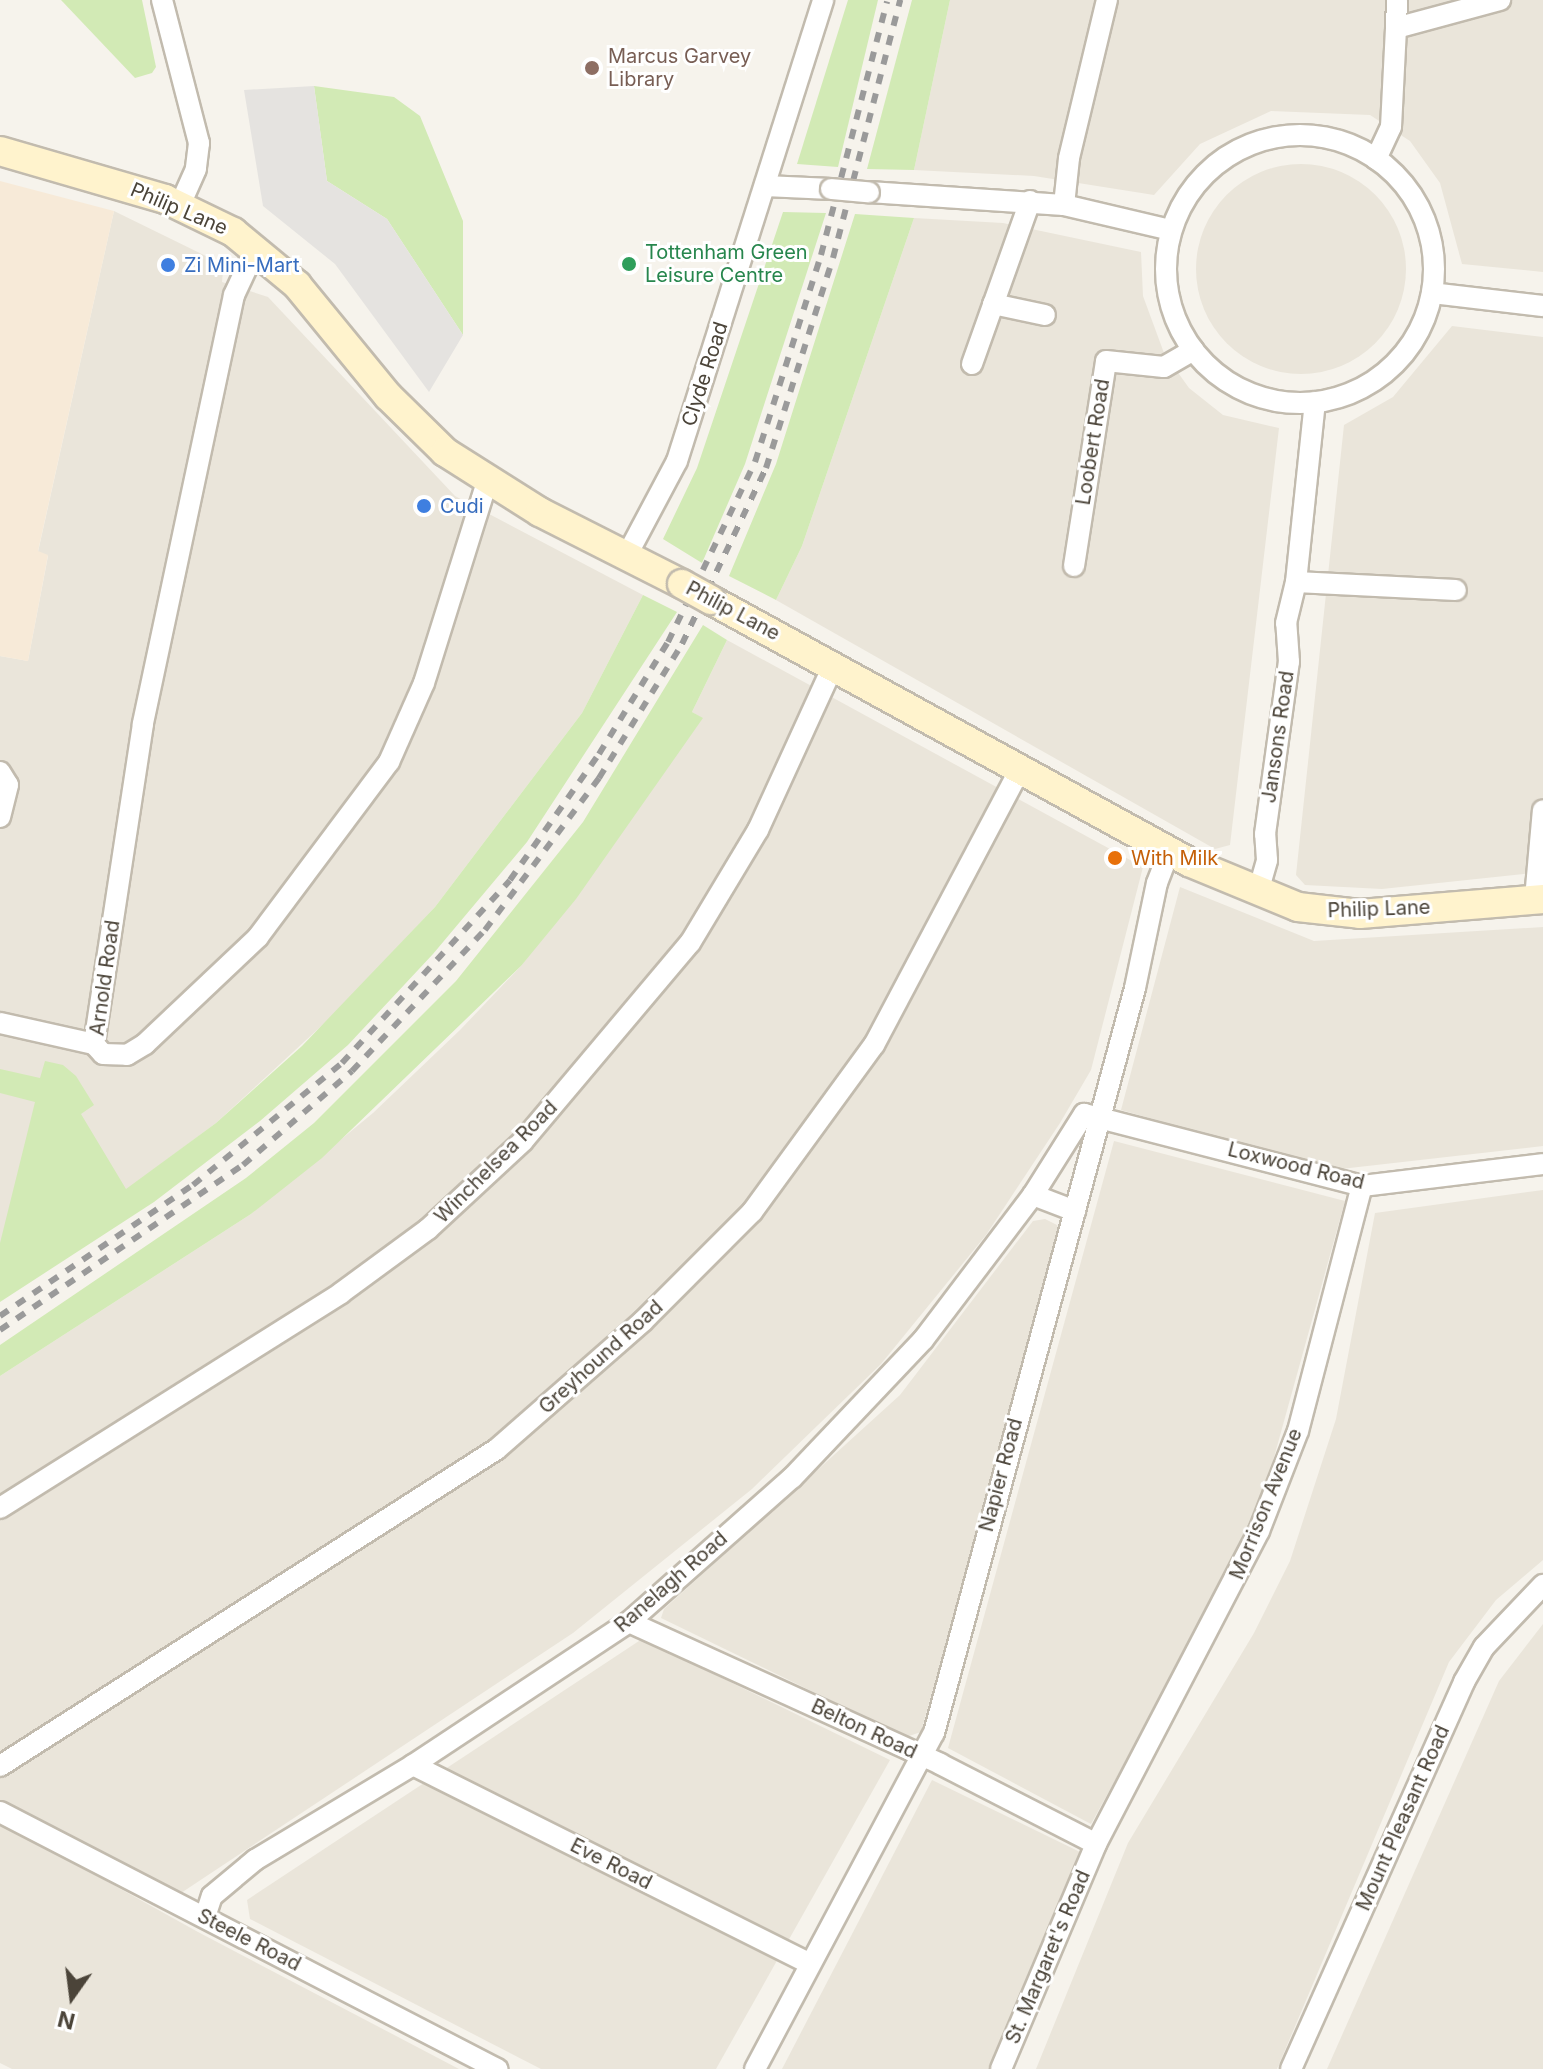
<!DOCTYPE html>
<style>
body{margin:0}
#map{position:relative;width:1543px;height:2069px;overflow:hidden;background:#f6f3ec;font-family:Inter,sans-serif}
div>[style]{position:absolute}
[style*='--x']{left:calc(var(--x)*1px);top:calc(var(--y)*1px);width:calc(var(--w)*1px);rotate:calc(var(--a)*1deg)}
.residential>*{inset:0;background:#eae5da}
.round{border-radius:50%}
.commercial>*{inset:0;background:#f7ead8}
.green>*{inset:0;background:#d2eab5}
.parking>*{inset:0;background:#e5e3e0}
.roads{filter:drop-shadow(2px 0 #c2bbae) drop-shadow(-2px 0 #c2bbae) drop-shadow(0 2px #c2bbae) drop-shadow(0 -2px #c2bbae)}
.street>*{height:20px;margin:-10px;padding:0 10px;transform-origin:10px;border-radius:10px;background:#fff}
.street>.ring{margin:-10px;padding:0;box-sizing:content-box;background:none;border:20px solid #fff;border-radius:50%}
.secondary>*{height:28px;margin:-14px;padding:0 14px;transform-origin:14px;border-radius:14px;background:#fff3cd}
.rail>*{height:6px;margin-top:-3px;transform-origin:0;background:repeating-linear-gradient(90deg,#9a9a9a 0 10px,transparent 0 20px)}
.bridges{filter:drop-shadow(2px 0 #c2bbae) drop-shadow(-2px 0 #c2bbae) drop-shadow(0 2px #c2bbae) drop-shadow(0 -2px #c2bbae)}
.street-bridge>*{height:20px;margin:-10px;padding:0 10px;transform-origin:10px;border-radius:10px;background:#fff}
.secondary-bridge>*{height:28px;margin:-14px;padding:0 14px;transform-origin:14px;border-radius:14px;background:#fff3cd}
.dots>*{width:22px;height:22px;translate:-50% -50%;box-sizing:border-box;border:4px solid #fff;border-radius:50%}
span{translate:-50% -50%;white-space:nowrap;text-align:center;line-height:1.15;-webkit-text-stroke:6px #fff;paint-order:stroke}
.education-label{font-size:20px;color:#785e54}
.left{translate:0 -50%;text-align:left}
.street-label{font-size:20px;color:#4b4439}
.leisure-label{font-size:20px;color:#27864d}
.shop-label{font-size:20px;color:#366cbe}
.food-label{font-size:20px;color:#c56008}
.north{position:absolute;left:32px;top:1957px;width:80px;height:80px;-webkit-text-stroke:6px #fff;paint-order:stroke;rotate:194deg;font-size:22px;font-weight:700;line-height:32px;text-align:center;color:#4b4439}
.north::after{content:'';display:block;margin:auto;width:28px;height:36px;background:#4b4439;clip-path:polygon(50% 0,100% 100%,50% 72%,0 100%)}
</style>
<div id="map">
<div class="residential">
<i style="clip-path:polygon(950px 0,1543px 0,1543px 272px,1462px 264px,1440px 183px,1410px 141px,1370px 115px,1271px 111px,1200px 144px,1154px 195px,1034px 176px,914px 170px)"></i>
<i class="round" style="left:1196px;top:164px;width:210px;height:210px"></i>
<i style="clip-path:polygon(114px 211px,214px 260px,223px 271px,222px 282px,268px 297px,455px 496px,643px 595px,582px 713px,435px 907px,331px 1017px,216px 1123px,126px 1190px,0 1243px,0 656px,28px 661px,48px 556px,38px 552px)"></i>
<i style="clip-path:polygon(914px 218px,1003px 223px,1141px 252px,1143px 296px,1164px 353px,1189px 388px,1223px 415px,1279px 428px,1230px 845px,1215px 849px,776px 600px,802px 546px)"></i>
<i style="clip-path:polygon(1452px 326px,1543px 337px,1543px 872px,1382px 889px,1305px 885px,1296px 875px,1344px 425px,1393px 397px)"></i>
<i style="clip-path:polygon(727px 640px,1143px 867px,1091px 1070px,1060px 1123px,986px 1235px,881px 1364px,752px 1489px,573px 1633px,181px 1893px,0 1801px,0 1376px,251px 1214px,373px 1113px,460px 1030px,521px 966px,702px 718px,692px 712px)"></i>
<i style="clip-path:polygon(1180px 887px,1314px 941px,1543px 927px,1543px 1146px,1332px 1170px,1121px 1110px)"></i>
<i style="clip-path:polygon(1114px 1141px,1345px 1201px,1268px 1479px,1232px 1568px,1091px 1824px,948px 1748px)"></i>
<i style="clip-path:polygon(1543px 1190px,1543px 1560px,1496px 1600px,1449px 1662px,1277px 2069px,1036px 2069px,1128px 1843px,1254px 1633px,1290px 1561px,1336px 1419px,1375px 1213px)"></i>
<i style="clip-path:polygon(1045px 1219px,1057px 1225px,1060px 1233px,921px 1732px,906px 1737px,661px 1618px,664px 1609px,900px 1395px,1033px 1221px)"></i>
<i style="clip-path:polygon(1543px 1624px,1543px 2069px,1327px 2069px,1499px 1681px)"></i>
<i style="clip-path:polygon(642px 1639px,890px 1760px,716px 2069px,541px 2069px,250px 1919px,247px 1900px)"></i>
<i style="clip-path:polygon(932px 1780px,1080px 1852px,990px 2069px,782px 2069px)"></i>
<i style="clip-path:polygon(0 1822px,198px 1932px,459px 2069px,12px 2069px,0 2063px)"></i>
</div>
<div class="commercial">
<i style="clip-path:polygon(0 181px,114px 211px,38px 551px,48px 555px,28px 661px,0 656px)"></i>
</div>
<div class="green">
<i style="clip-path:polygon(61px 0,142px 0,156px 67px,152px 73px,135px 78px)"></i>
<i style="clip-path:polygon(848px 0,878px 0,838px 167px,797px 164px)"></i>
<i style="clip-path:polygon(912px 0,950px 0,914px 170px,867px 169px)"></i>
<i style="clip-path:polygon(314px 86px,394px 97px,420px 116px,463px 221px,463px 335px,387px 219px,327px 181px)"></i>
<i style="clip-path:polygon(783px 212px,826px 213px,745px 464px,702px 563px,663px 539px,697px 468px)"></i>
<i style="clip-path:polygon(855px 214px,914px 218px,802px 546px,776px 600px,729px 576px,776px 464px)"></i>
<i style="clip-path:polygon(643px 595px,677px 612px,527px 842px,433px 954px,348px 1045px,260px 1121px,154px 1202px,0 1302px,0 1243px,35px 1102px,0 1093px,0 1069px,40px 1078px,45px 1061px,63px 1065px,76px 1076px,94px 1105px,81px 1114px,126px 1189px,216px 1123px,302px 1046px,435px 907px,582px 713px)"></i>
<i style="clip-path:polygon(703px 625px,727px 640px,692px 712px,703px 718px,576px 899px,521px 966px,322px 1158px,251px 1214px,0 1376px,0 1345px,246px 1178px,314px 1123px,456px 981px,583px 822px)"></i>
</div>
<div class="parking">
<i style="clip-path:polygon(314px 86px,327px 181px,387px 219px,463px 335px,429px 392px,335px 264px,263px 206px,244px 90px)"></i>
</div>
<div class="roads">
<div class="street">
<i style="--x:162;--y:0;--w:148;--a:75.5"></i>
<i style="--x:199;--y:143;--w:26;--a:97"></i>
<i style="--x:196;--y:169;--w:39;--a:114"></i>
<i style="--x:1396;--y:28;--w:28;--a:-88"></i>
<i class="ring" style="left:1166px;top:135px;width:248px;height:248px"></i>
<i style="--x:1376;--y:159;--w:35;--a:-65"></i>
<i style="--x:1391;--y:127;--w:99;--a:-87.1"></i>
<i style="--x:1396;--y:28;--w:108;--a:-15.1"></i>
<i style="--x:765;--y:186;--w:66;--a:2.6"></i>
<i style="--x:869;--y:192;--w:195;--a:3.8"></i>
<i style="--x:1064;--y:205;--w:110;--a:13.2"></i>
<i style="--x:1064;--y:205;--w:47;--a:-83.9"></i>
<i style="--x:1069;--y:158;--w:163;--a:-76.5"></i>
<i style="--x:256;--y:248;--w:52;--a:115.1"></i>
<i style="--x:234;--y:295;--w:439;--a:102"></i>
<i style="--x:143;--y:724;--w:324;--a:98.7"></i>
<i style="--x:94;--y:1044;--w:13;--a:48"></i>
<i style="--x:103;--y:1054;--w:24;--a:2"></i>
<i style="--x:127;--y:1055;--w:21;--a:-31"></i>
<i style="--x:145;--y:1044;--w:156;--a:-43.4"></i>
<i style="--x:258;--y:937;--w:219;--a:-53.2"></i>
<i style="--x:389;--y:762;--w:86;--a:-66.1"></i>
<i style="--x:424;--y:683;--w:211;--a:-72.6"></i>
<i style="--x:1432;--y:293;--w:112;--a:6.7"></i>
<i style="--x:993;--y:304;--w:53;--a:11.9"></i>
<i style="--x:972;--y:364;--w:173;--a:-70.4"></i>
<i style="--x:627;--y:555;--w:106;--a:-62"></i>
<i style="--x:677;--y:461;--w:484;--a:-72.4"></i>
<i style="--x:1074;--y:566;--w:207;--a:-81.1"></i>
<i style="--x:1106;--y:361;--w:58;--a:5.9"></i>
<i style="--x:1164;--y:367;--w:34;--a:-30"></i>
<i style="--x:1296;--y:582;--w:160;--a:2.9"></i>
<i style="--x:0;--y:772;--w:15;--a:58"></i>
<i style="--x:8;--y:785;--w:33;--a:104"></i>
<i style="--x:1258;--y:892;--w:33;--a:-74"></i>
<i style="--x:1267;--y:860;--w:26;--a:-94"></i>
<i style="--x:1265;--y:834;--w:174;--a:-82.1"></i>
<i style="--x:1289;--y:662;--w:39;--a:-94"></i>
<i style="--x:1286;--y:623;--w:42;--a:-76.3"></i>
<i style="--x:1296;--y:582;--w:181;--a:-84"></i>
<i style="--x:1535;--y:899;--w:89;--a:-84.9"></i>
<i style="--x:0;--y:1023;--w:96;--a:12.6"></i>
<i style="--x:1033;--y:1195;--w:45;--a:20.9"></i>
<i style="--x:0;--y:1508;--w:403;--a:-32.2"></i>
<i style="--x:341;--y:1293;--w:108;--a:-36.3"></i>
<i style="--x:428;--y:1229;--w:129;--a:-42.8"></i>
<i style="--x:523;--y:1141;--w:259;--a:-49.9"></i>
<i style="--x:690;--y:943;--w:132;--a:-59"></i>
<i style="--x:758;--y:830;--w:180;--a:-65.4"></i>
<i style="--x:629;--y:1622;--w:342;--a:24.5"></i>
<i style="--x:940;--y:1764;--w:175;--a:27.1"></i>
<i style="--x:413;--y:1765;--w:444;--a:26.6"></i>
<i style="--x:0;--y:1766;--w:589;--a:-32.53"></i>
<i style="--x:497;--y:1449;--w:194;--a:-41.2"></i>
<i style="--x:643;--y:1321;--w:154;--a:-45"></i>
<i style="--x:752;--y:1212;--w:207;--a:-53.9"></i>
<i style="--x:874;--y:1045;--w:312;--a:-62.1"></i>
<i style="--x:0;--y:1812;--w:560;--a:27.34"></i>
<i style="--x:205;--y:1917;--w:22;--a:-72"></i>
<i style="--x:212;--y:1896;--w:56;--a:-39.9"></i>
<i style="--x:255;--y:1860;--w:184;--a:-31"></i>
<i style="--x:413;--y:1765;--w:259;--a:-33.5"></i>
<i style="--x:629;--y:1622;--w:217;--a:-41.5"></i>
<i style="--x:792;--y:1478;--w:190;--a:-46.5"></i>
<i style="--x:923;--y:1340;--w:182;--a:-52.8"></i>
<i style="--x:1033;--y:1195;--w:96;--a:-57.8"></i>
<i style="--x:1084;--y:1114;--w:287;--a:14.5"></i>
<i style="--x:1362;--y:1186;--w:182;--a:-6.9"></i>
<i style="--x:755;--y:2069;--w:381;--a:-62"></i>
<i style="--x:934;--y:1733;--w:772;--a:-74.9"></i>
<i style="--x:1135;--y:988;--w:107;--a:-78.2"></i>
<i style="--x:1157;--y:883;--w:34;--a:-69"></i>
<i style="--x:1001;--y:2069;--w:244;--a:-67.1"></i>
<i style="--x:1096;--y:1844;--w:353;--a:-62.5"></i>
<i style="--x:1259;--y:1531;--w:107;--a:-68.7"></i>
<i style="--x:1298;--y:1431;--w:253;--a:-75.4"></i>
<i style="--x:1291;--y:2069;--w:424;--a:-65.9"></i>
<i style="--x:1464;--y:1682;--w:40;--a:-60.3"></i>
<i style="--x:1484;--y:1647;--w:86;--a:-46.4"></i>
</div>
<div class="secondary">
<i style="--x:0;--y:151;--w:172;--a:16.2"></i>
<i style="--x:165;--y:199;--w:76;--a:25.9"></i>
<i style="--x:233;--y:232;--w:83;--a:39.6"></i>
<i style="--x:297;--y:285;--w:144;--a:50.7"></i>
<i style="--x:388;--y:396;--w:80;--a:44.5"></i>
<i style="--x:445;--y:452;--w:112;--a:32.3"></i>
<i style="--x:540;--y:512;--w:159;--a:26.9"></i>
<i style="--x:711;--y:600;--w:545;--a:28.73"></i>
<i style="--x:1189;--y:862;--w:118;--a:22.4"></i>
<i style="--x:1298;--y:907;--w:62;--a:6.4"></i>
<i style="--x:1360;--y:914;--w:184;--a:-4.7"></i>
</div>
</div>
<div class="rail">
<i style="--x:0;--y:1316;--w:233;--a:-34.2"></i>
<i style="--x:193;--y:1185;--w:193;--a:-39.3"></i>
<i style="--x:342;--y:1063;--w:248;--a:-47.4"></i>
<i style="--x:510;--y:880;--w:154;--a:-54.8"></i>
<i style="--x:599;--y:754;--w:132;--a:-58.4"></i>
<i style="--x:668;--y:642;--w:200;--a:-64.2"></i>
<i style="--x:755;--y:462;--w:217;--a:-72.3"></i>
<i style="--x:821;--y:255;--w:262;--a:-75.4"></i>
<i style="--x:0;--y:1330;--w:294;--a:-34.2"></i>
<i style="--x:243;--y:1165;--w:144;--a:-40.8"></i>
<i style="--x:352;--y:1071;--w:194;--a:-46.7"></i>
<i style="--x:485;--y:930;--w:190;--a:-53.1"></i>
<i style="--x:599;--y:778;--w:158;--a:-58.2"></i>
<i style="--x:682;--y:644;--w:195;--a:-64.5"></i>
<i style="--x:766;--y:468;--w:220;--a:-72.3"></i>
<i style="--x:833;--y:258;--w:267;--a:-75.4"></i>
</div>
<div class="bridges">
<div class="street-bridge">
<i style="--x:831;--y:189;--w:38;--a:5"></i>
</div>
<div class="secondary-bridge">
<i style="--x:682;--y:584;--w:33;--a:29"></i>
</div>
</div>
<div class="dots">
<i style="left:592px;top:68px;background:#8d6e63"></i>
<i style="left:629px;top:264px;background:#2e9e5b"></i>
<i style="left:168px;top:265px;background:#3f7fe0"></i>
<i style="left:424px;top:506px;background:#3f7fe0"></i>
<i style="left:1115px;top:858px;background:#e8710a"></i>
</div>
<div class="education-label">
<span class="left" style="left:608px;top:68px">Marcus Garvey<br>Library</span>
</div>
<div class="street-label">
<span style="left:179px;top:209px;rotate:23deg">Philip Lane</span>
<span style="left:705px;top:374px;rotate:-72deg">Clyde Road</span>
<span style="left:1093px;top:442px;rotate:-81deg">Loobert Road</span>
<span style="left:733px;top:611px;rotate:28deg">Philip Lane</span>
<span style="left:1278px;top:737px;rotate:-82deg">Jansons Road</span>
<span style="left:1379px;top:909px;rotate:-2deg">Philip Lane</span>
<span style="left:105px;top:978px;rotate:-82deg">Arnold Road</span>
<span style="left:496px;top:1162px;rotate:-45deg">Winchelsea Road</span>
<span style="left:1296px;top:1166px;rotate:14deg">Loxwood Road</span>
<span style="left:601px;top:1357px;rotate:-42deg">Greyhound Road</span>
<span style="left:1001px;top:1475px;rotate:-75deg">Napier Road</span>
<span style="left:1266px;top:1504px;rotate:-68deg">Morrison Avenue</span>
<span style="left:671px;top:1582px;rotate:-41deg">Ranelagh Road</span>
<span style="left:864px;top:1729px;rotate:25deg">Belton Road</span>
<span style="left:1403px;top:1818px;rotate:-66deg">Mount Pleasant Road</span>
<span style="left:611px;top:1864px;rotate:27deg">Eve Road</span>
<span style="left:249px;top:1940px;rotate:27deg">Steele Road</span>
<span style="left:1048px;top:1957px;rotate:-67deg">St. Margaret's Road</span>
</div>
<div class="leisure-label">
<span class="left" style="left:645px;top:264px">Tottenham Green<br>Leisure Centre</span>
</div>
<div class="shop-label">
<span class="left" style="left:184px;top:265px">Zi Mini-Mart</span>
<span class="left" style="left:440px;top:506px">Cudi</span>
</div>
<div class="food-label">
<span class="left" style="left:1131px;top:858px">With Milk</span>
</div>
<div class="north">N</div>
</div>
